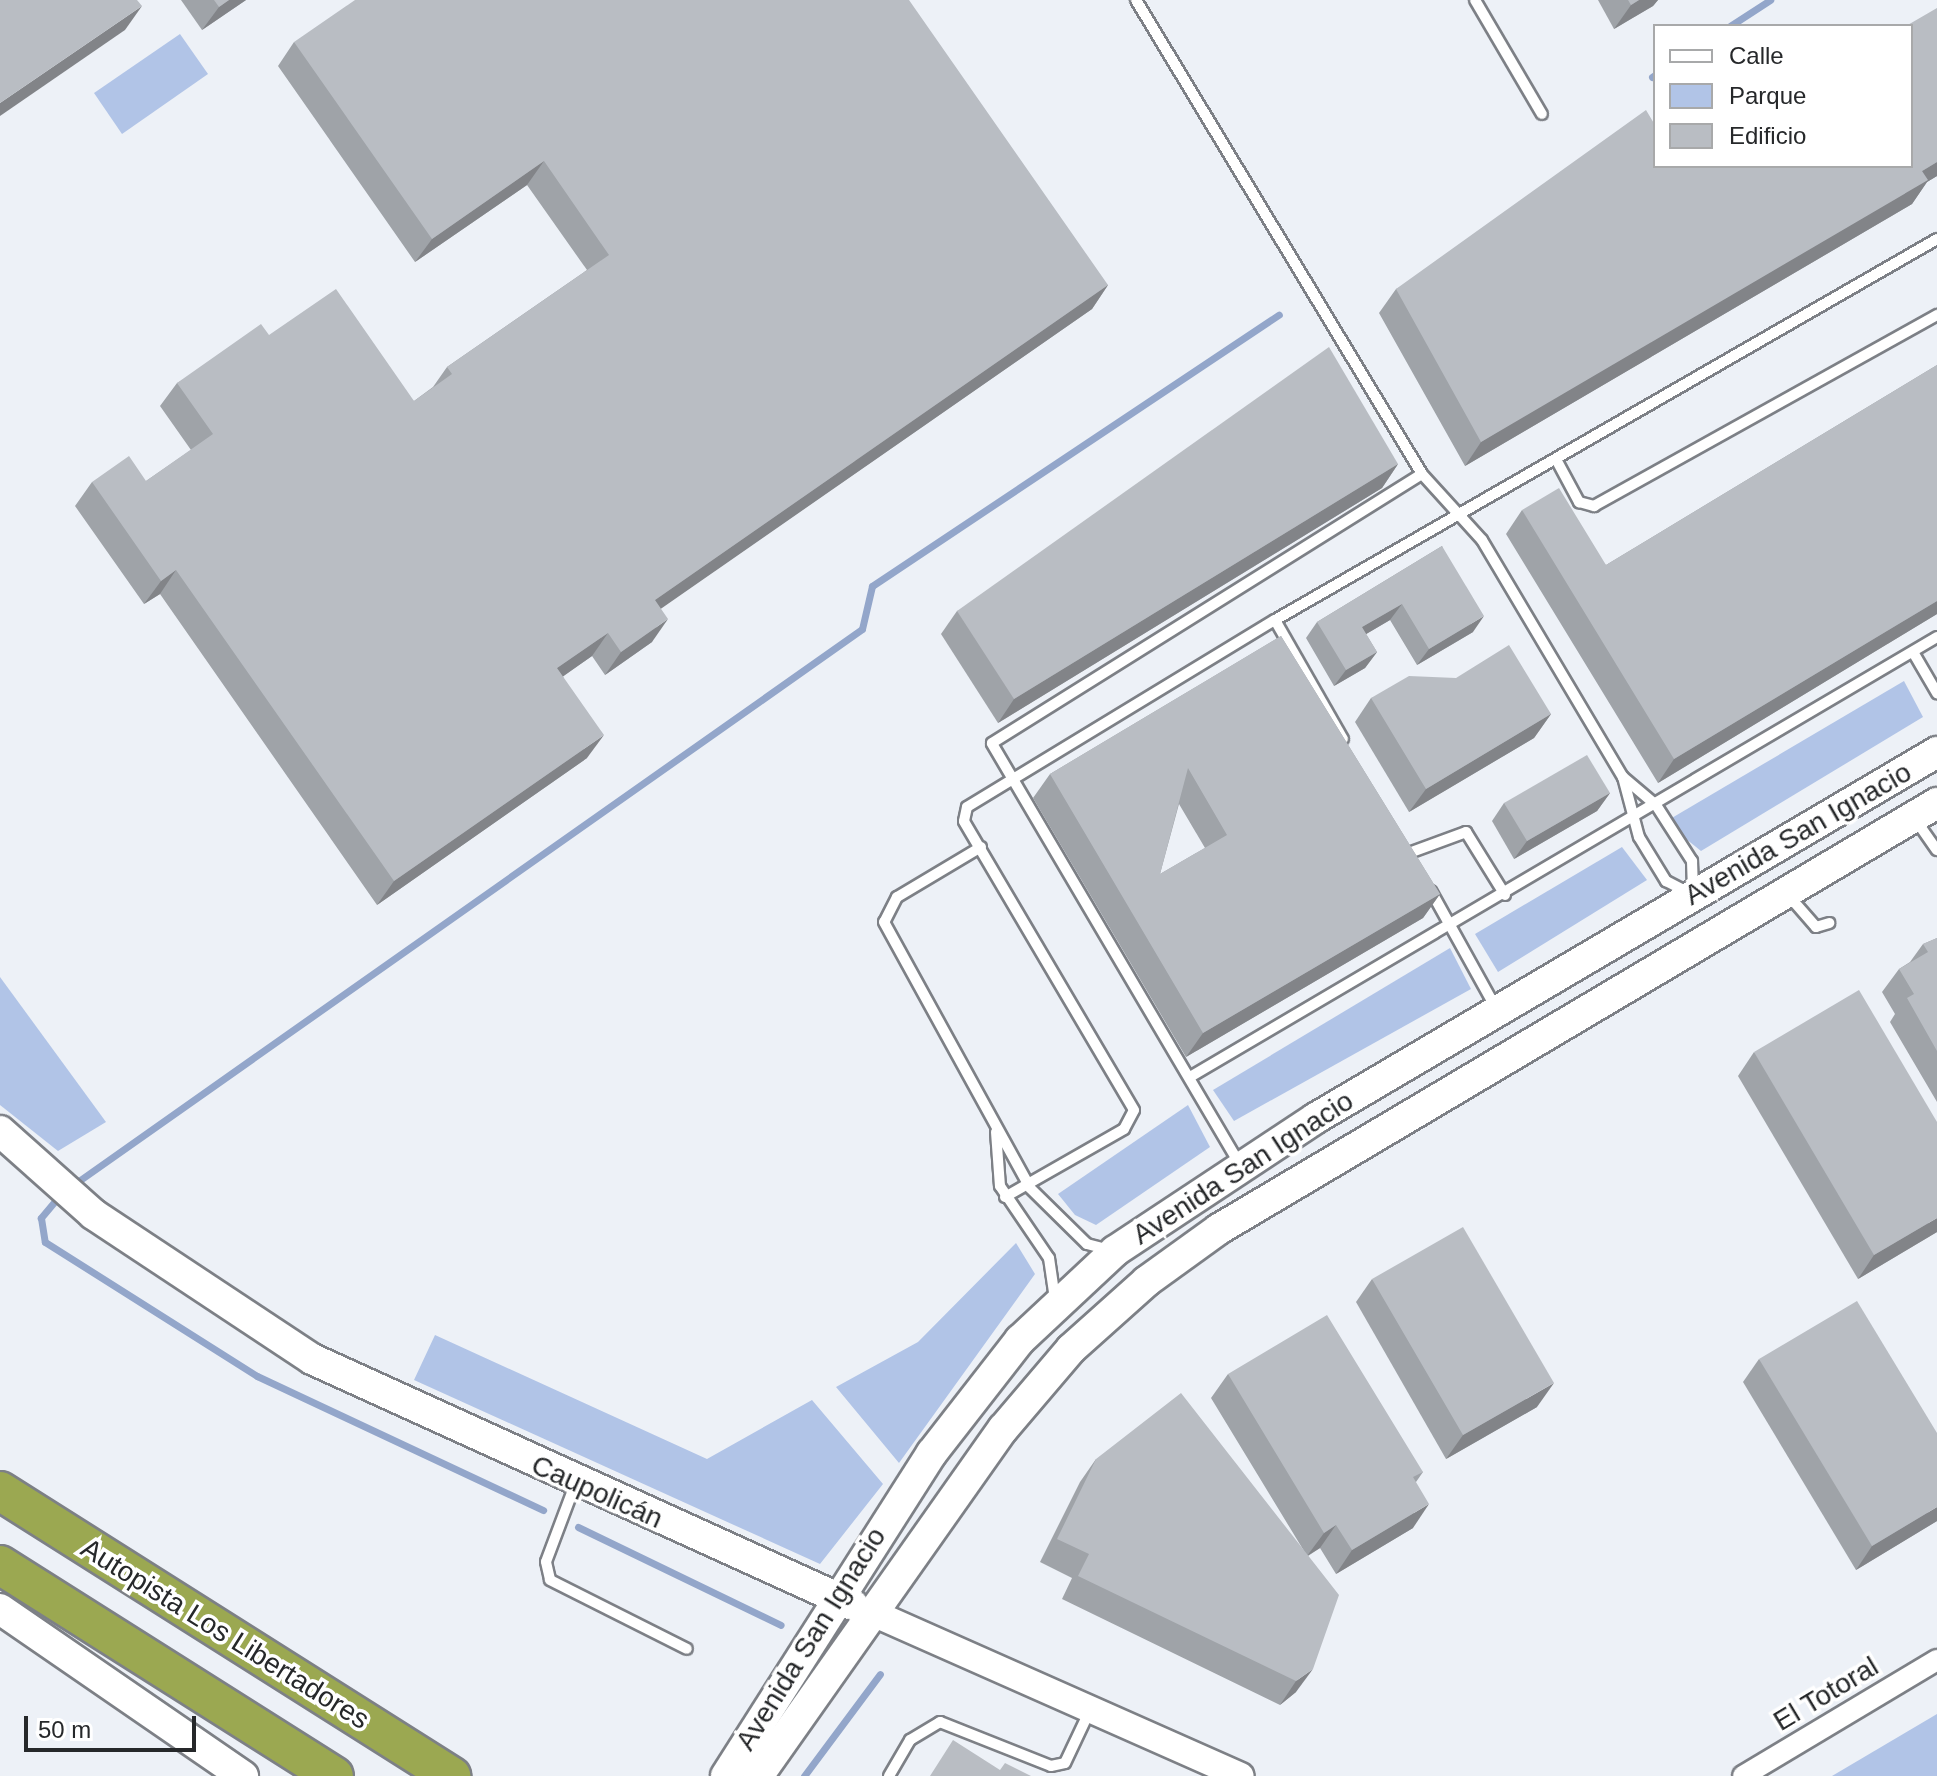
<!DOCTYPE html>
<meta charset="utf-8">
<style>
body{margin:0}
#map{position:relative;width:1937px;height:1776px;overflow:hidden;background:#edf1f7;font-family:Helvetica,sans-serif}
div>[style]{position:absolute}
[style*='--x']{left:calc(var(--x)*1px);top:calc(var(--y)*1px);width:calc(var(--w)*1px);rotate:calc(var(--a)*1deg)}
.green>*{inset:0;background:#b1c4e7}
.stream>*{height:7px;margin:-3.5px;padding:0 3.5px;transform-origin:3.5px;border-radius:3.5px;background:#93a6ca}
.roads{filter:drop-shadow(2px 0 #7d8086) drop-shadow(-2px 0 #7d8086) drop-shadow(0 2px #7d8086) drop-shadow(0 -2px #7d8086)}
.service>*{height:10px;margin:-5px;padding:0 5px;transform-origin:5px;border-radius:5px;background:#fff}
.minor>*{height:20px;margin:-10px;padding:0 10px;transform-origin:10px;border-radius:10px;background:#fff}
.tertiary>*{height:26px;margin:-13px;padding:0 13px;transform-origin:13px;border-radius:13px;background:#fff}
.secondary>*{height:30px;margin:-15px;padding:0 15px;transform-origin:15px;border-radius:15px;background:#fff}
.motorway>*{height:38px;margin:-19px;padding:0 19px;transform-origin:19px;border-radius:19px;background:#9ba851}
.wall>*{inset:0;background:#9fa3a8}
.shaded-wall>*{inset:0;background:#828488}
.building>*{inset:0;background:#b9bdc3}
span{translate:-50% -50%;white-space:nowrap;text-align:center;line-height:1.15;-webkit-text-stroke:7px #fff;paint-order:stroke}
.street-label{font-size:28px;color:#26282a}
.legend{position:absolute;left:1653px;top:24px;width:260px;height:144px;box-sizing:border-box;background:#fff;border:2px solid #a8a9aa;margin:0;padding:10px 14px;list-style:none;font-size:24px;color:#26282a}
.legend li{display:flex;align-items:center;gap:16px;height:40px}
.legend b{width:40px;border:2px solid #a8a9aa}
.scale{position:absolute;left:24px;top:1716px;width:172px;height:36px;box-sizing:border-box;border:4px solid #26282a;border-top:0;padding-left:10px;font-size:24px;line-height:28px;white-space:nowrap;color:#26282a;-webkit-text-stroke:6px #fff;paint-order:stroke}
</style>
<div id="map">
<div class="green">
<i style="clip-path:polygon(180px 34px,208px 74px,122px 134px,94px 93px)"></i>
<i style="clip-path:polygon(1904px 681px,1923px 717px,1701px 851px,1665px 822px)"></i>
<i style="clip-path:polygon(1622px 847px,1647px 880px,1498px 972px,1475px 934px)"></i>
<i style="clip-path:polygon(1450px 948px,1471px 989px,1234px 1121px,1213px 1090px)"></i>
<i style="clip-path:polygon(0 977px,106px 1122px,58px 1151px,0 1105px)"></i>
<i style="clip-path:polygon(1188px 1105px,1210px 1147px,1096px 1225px,1075px 1215px,1058px 1194px)"></i>
<i style="clip-path:polygon(1016px 1243px,1035px 1274px,899px 1463px,836px 1387px,918px 1342px)"></i>
<i style="clip-path:polygon(435px 1335px,707px 1459px,812px 1400px,883px 1484px,820px 1564px,414px 1380px)"></i>
<i style="clip-path:polygon(1937px 1714px,1937px 1776px,1832px 1776px)"></i>
</div>
<div class="stream">
<i style="--x:1730;--y:26;--w:48;--a:-33"></i>
<i style="--x:1652;--y:77;--w:4;--a:-34"></i>
<i style="--x:73;--y:1185;--w:965;--a:-35.17"></i>
<i style="--x:862;--y:629;--w:44;--a:-76.9"></i>
<i style="--x:872;--y:586;--w:489;--a:-33.7"></i>
<i style="--x:60;--y:1195;--w:30;--a:130"></i>
<i style="--x:41;--y:1218;--w:24;--a:81"></i>
<i style="--x:45;--y:1242;--w:251;--a:32.3"></i>
<i style="--x:257;--y:1376;--w:316;--a:25.1"></i>
<i style="--x:578;--y:1527;--w:225;--a:25.8"></i>
<i style="--x:804;--y:1776;--w:127;--a:-53.3"></i>
</div>
<div class="roads">
<div class="service">
<i style="--x:1136;--y:0;--w:554;--a:58.89"></i>
<i style="--x:1422;--y:474;--w:89;--a:47.7"></i>
<i style="--x:1482;--y:540;--w:276;--a:59.3"></i>
<i style="--x:1623;--y:777;--w:43;--a:40.3"></i>
<i style="--x:1656;--y:805;--w:67;--a:57.3"></i>
<i style="--x:1692;--y:861;--w:29;--a:88"></i>
<i style="--x:1475;--y:0;--w:132;--a:59.6"></i>
<i style="--x:1557;--y:461;--w:47;--a:61.8"></i>
<i style="--x:1579;--y:502;--w:16;--a:15"></i>
<i style="--x:1594;--y:506;--w:393;--a:-29.1"></i>
<i style="--x:1275;--y:620;--w:137;--a:60.3"></i>
<i style="--x:1913;--y:652;--w:48;--a:59.7"></i>
<i style="--x:1623;--y:777;--w:62;--a:75.1"></i>
<i style="--x:1639;--y:837;--w:52;--a:58.5"></i>
<i style="--x:1666;--y:881;--w:25;--a:27"></i>
<i style="--x:1915;--y:819;--w:38;--a:55"></i>
<i style="--x:981;--y:847;--w:98;--a:149.2"></i>
<i style="--x:897;--y:897;--w:28;--a:117"></i>
<i style="--x:884;--y:922;--w:303;--a:61.2"></i>
<i style="--x:1030;--y:1188;--w:80;--a:44.5"></i>
<i style="--x:1087;--y:1244;--w:23;--a:15"></i>
<i style="--x:1409;--y:853;--w:61;--a:-20.2"></i>
<i style="--x:1466;--y:832;--w:74;--a:58.2"></i>
<i style="--x:1431;--y:891;--w:136;--a:61"></i>
<i style="--x:1789;--y:896;--w:41;--a:48.9"></i>
<i style="--x:1816;--y:927;--w:14;--a:-17"></i>
<i style="--x:1190;--y:1077;--w:867;--a:-30.5"></i>
<i style="--x:996;--y:1132;--w:54;--a:85.8"></i>
<i style="--x:1000;--y:1186;--w:87;--a:55.8"></i>
<i style="--x:1049;--y:1258;--w:41;--a:81.7"></i>
<i style="--x:1239;--y:1163;--w:487;--a:-120.5"></i>
<i style="--x:992;--y:743;--w:507;--a:-32.03"></i>
<i style="--x:1005;--y:1197;--w:137;--a:-29.7"></i>
<i style="--x:1124;--y:1129;--w:21;--a:-62"></i>
<i style="--x:1134;--y:1110;--w:335;--a:-120.5"></i>
<i style="--x:964;--y:821;--w:14;--a:-78"></i>
<i style="--x:967;--y:807;--w:360;--a:-31.3"></i>
<i style="--x:1275;--y:620;--w:764;--a:-29.92"></i>
<i style="--x:576;--y:1482;--w:85;--a:110.6"></i>
<i style="--x:546;--y:1562;--w:18;--a:77"></i>
<i style="--x:550;--y:1580;--w:153;--a:26.7"></i>
<i style="--x:889;--y:1776;--w:42;--a:-59.7"></i>
<i style="--x:910;--y:1740;--w:35;--a:-31"></i>
<i style="--x:940;--y:1722;--w:119;--a:21.6"></i>
<i style="--x:1051;--y:1766;--w:14;--a:-12"></i>
<i style="--x:1065;--y:1763;--w:59;--a:-64.7"></i>
</div>
<div class="minor">
<i style="--x:1743;--y:1776;--w:226;--a:-30.9"></i>
</div>
<div class="tertiary">
<i style="--x:873;--y:1613;--w:402;--a:23.9"></i>
</div>
<div class="secondary">
<i style="--x:0;--y:1131;--w:125;--a:41.7"></i>
<i style="--x:93;--y:1214;--w:263;--a:33.5"></i>
<i style="--x:312;--y:1359;--w:594;--a:24.45"></i>
<i style="--x:0;--y:1609;--w:295;--a:34.5"></i>
<i style="--x:726;--y:1776;--w:383;--a:-57.5"></i>
<i style="--x:932;--y:1453;--w:143;--a:-52.1"></i>
<i style="--x:1020;--y:1340;--w:130;--a:-43.1"></i>
<i style="--x:1115;--y:1251;--w:241;--a:-33.5"></i>
<i style="--x:1316;--y:1118;--w:721;--a:-30.51"></i>
<i style="--x:758;--y:1776;--w:425;--a:-54.8"></i>
<i style="--x:1003;--y:1429;--w:105;--a:-49.6"></i>
<i style="--x:1071;--y:1349;--w:102;--a:-41.8"></i>
<i style="--x:1147;--y:1281;--w:89;--a:-35.8"></i>
<i style="--x:1219;--y:1229;--w:835;--a:-30.68"></i>
</div>
<div class="motorway">
<i style="--x:0;--y:1491;--w:534;--a:32.29"></i>
<i style="--x:0;--y:1565;--w:395;--a:32.3"></i>
</div>
</div>
<div class="wall">
<i style="clip-path:polygon(181px 0,246px 0,202px 30px)"></i>
<i style="clip-path:polygon(1598px 0,1658px 0,1653px 6px,1614px 29px)"></i>
<i style="clip-path:polygon(1937px 8px,1937px 176px,1927px 182px,1912px 204px,1465px 466px,1379px 313px,1396px 289px,1655px 166px,1911px 166px)"></i>
<i style="clip-path:polygon(294px 42px,1108px 285px,1092px 309px,661px 608px,652px 642px,605px 675px,592px 656px,563px 676px,587px 758px,377px 905px,160px 594px,144px 604px,75px 506px,92px 482px,146px 481px,191px 450px,160px 406px,177px 383px,269px 335px,414px 401px,433px 387px,447px 367px,587px 270px,527px 185px,415px 262px,278px 66px)"></i>
<i style="clip-path:polygon(1937px 365px,1937px 614px,1658px 783px,1506px 534px,1522px 510px,1606px 565px)"></i>
<i style="clip-path:polygon(1398px 464px,1382px 488px,998px 723px,941px 634px,957px 611px)"></i>
<i style="clip-path:polygon(1442px 546px,1473px 632px,1417px 665px,1390px 620px,1366px 634px,1377px 652px,1365px 668px,1334px 686px,1306px 638px,1317px 622px)"></i>
<i style="clip-path:polygon(evenodd,1281px 636px,1440px 894px,1423px 918px,1186px 1057px,1033px 798px,1050px 774px,1281px 636px,1179px 804px,1205px 848px,1160px 874px,1179px 804px)"></i>
<i style="clip-path:polygon(1456px 678px,1551px 714px,1534px 738px,1409px 812px,1355px 722px,1371px 698px)"></i>
<i style="clip-path:polygon(1610px 793px,1597px 811px,1514px 859px,1492px 821px,1504px 803px)"></i>
<i style="clip-path:polygon(1937px 938px,1937px 1102px,1890px 1022px,1895px 1014px,1882px 992px,1899px 969px,1910px 962px,1923px 944px)"></i>
<i style="clip-path:polygon(1754px 1052px,1937px 1232px,1858px 1279px,1738px 1076px)"></i>
<i style="clip-path:polygon(1372px 1279px,1537px 1407px,1446px 1459px,1356px 1302px)"></i>
<i style="clip-path:polygon(1759px 1359px,1937px 1521px,1856px 1570px,1743px 1382px)"></i>
<i style="clip-path:polygon(1228px 1374px,1423px 1472px,1416px 1482px,1413px 1528px,1336px 1574px,1320px 1548px,1308px 1556px,1296px 1692px,1280px 1705px,1062px 1599px,1072px 1578px,1040px 1562px,1080px 1482px,1096px 1459px,1304px 1551px,1211px 1398px)"></i>
</div>
<div class="shaded-wall">
<i style="clip-path:polygon(229px 0,246px 0,202px 30px,219px 7px)"></i>
<i style="clip-path:polygon(1639px 0,1658px 0,1653px 6px,1614px 29px,1631px 5px)"></i>
<i style="clip-path:polygon(142px 6px,125px 30px,0 116px,0 103px)"></i>
<i style="clip-path:polygon(544px 161px,527px 185px,415px 262px,432px 239px)"></i>
<i style="clip-path:polygon(1937px 162px,1937px 176px,1927px 182px,1912px 204px,1465px 466px,1481px 442px)"></i>
<i style="clip-path:polygon(1108px 285px,1092px 309px,639px 624px,655px 600px)"></i>
<i style="clip-path:polygon(1398px 464px,1382px 488px,998px 723px,1014px 699px)"></i>
<i style="clip-path:polygon(176px 570px,160px 594px,144px 604px,161px 581px)"></i>
<i style="clip-path:polygon(1937px 601px,1937px 614px,1658px 783px,1674px 759px)"></i>
<i style="clip-path:polygon(1402px 604px,1390px 620px,1351px 643px,1362px 627px)"></i>
<i style="clip-path:polygon(1484px 616px,1473px 632px,1417px 665px,1429px 649px)"></i>
<i style="clip-path:polygon(668px 619px,652px 642px,605px 675px,621px 652px)"></i>
<i style="clip-path:polygon(608px 633px,592px 656px,541px 692px,557px 668px)"></i>
<i style="clip-path:polygon(1377px 652px,1365px 668px,1334px 686px,1346px 670px)"></i>
<i style="clip-path:polygon(1551px 714px,1534px 738px,1409px 812px,1426px 789px)"></i>
<i style="clip-path:polygon(604px 735px,587px 758px,377px 905px,394px 881px)"></i>
<i style="clip-path:polygon(1610px 793px,1597px 811px,1514px 859px,1527px 841px)"></i>
<i style="clip-path:polygon(1440px 894px,1423px 918px,1186px 1057px,1203px 1033px)"></i>
<i style="clip-path:polygon(1937px 1218px,1937px 1232px,1858px 1279px,1874px 1255px)"></i>
<i style="clip-path:polygon(1554px 1383px,1537px 1407px,1446px 1459px,1463px 1435px)"></i>
<i style="clip-path:polygon(1429px 1504px,1413px 1528px,1336px 1574px,1352px 1550px)"></i>
<i style="clip-path:polygon(1937px 1507px,1937px 1521px,1856px 1570px,1872px 1546px)"></i>
<i style="clip-path:polygon(1336px 1525px,1320px 1548px,1307px 1556px,1324px 1533px)"></i>
<i style="clip-path:polygon(1313px 1669px,1296px 1692px,1280px 1705px,1296px 1681px)"></i>
</div>
<div class="building">
<i style="clip-path:polygon(0 0,137px 0,142px 6px,0 103px)"></i>
<i style="clip-path:polygon(214px 0,229px 0,219px 7px)"></i>
<i style="clip-path:polygon(355px 0,909px 0,1108px 285px,655px 600px,668px 619px,621px 652px,608px 633px,557px 668px,604px 735px,394px 881px,176px 570px,161px 581px,92px 482px,129px 456px,146px 481px,213px 434px,177px 383px,261px 324px,269px 335px,336px 289px,414px 401px,452px 374px,447px 367px,609px 255px,544px 161px,432px 239px,294px 42px)"></i>
<i style="clip-path:polygon(1628px 0,1639px 0,1631px 5px)"></i>
<i style="clip-path:polygon(1937px 8px,1937px 162px,1922px 171px,1928px 180px,1481px 442px,1396px 289px,1646px 110px,1655px 125px,1655px 166px,1911px 166px,1911px 26px,1906px 26px)"></i>
<i style="clip-path:polygon(1329px 347px,1398px 464px,1014px 699px,957px 611px)"></i>
<i style="clip-path:polygon(1937px 365px,1937px 601px,1674px 759px,1522px 510px,1559px 488px,1606px 565px)"></i>
<i style="clip-path:polygon(1442px 546px,1484px 616px,1429px 649px,1402px 604px,1362px 627px,1377px 652px,1346px 670px,1317px 622px)"></i>
<i style="clip-path:polygon(evenodd,1281px 636px,1440px 894px,1203px 1033px,1050px 774px,1281px 636px,1188px 768px,1227px 835px,1160px 874px,1188px 768px)"></i>
<i style="clip-path:polygon(1509px 645px,1551px 714px,1426px 789px,1371px 698px,1409px 676px,1456px 678px)"></i>
<i style="clip-path:polygon(1587px 755px,1610px 793px,1527px 841px,1504px 803px)"></i>
<i style="clip-path:polygon(1937px 938px,1937px 1051px,1907px 998px,1914px 994px,1899px 969px,1928px 952px,1923px 944px)"></i>
<i style="clip-path:polygon(1859px 990px,1937px 1122px,1937px 1218px,1874px 1255px,1754px 1052px)"></i>
<i style="clip-path:polygon(1463px 1227px,1554px 1383px,1463px 1435px,1372px 1279px)"></i>
<i style="clip-path:polygon(1857px 1301px,1937px 1433px,1937px 1507px,1872px 1546px,1759px 1359px)"></i>
<i style="clip-path:polygon(1327px 1315px,1423px 1472px,1413px 1477px,1429px 1504px,1352px 1550px,1336px 1525px,1324px 1533px,1228px 1374px)"></i>
<i style="clip-path:polygon(1181px 1393px,1339px 1595px,1313px 1669px,1296px 1681px,1078px 1576px,1089px 1554px,1057px 1539px,1096px 1459px)"></i>
<i style="clip-path:polygon(953px 1740px,1000px 1770px,1005px 1763px,1031px 1776px,930px 1776px)"></i>
</div>
<div class="street-label">
<span style="left:1798px;top:834px;rotate:-30deg">Avenida San Ignacio</span>
<span style="left:1243px;top:1168px;rotate:-33deg">Avenida San Ignacio</span>
<span style="left:597px;top:1492px;rotate:24deg">Caupolicán</span>
<span style="left:225px;top:1634px;rotate:32deg">Autopista Los Libertadores</span>
<span style="left:811px;top:1639px;rotate:-58deg">Avenida San Ignacio</span>
<span style="left:1826px;top:1694px;rotate:-31deg">El Totoral</span>
</div>
<ul class="legend">
<li><b style="height:10px;background:#fff"></b>Calle</li>
<li><b style="height:22px;background:#b1c4e7"></b>Parque</li>
<li><b style="height:22px;background:#b9bdc3"></b>Edificio</li>
</ul>
<div class="scale">50 m</div>
</div>
